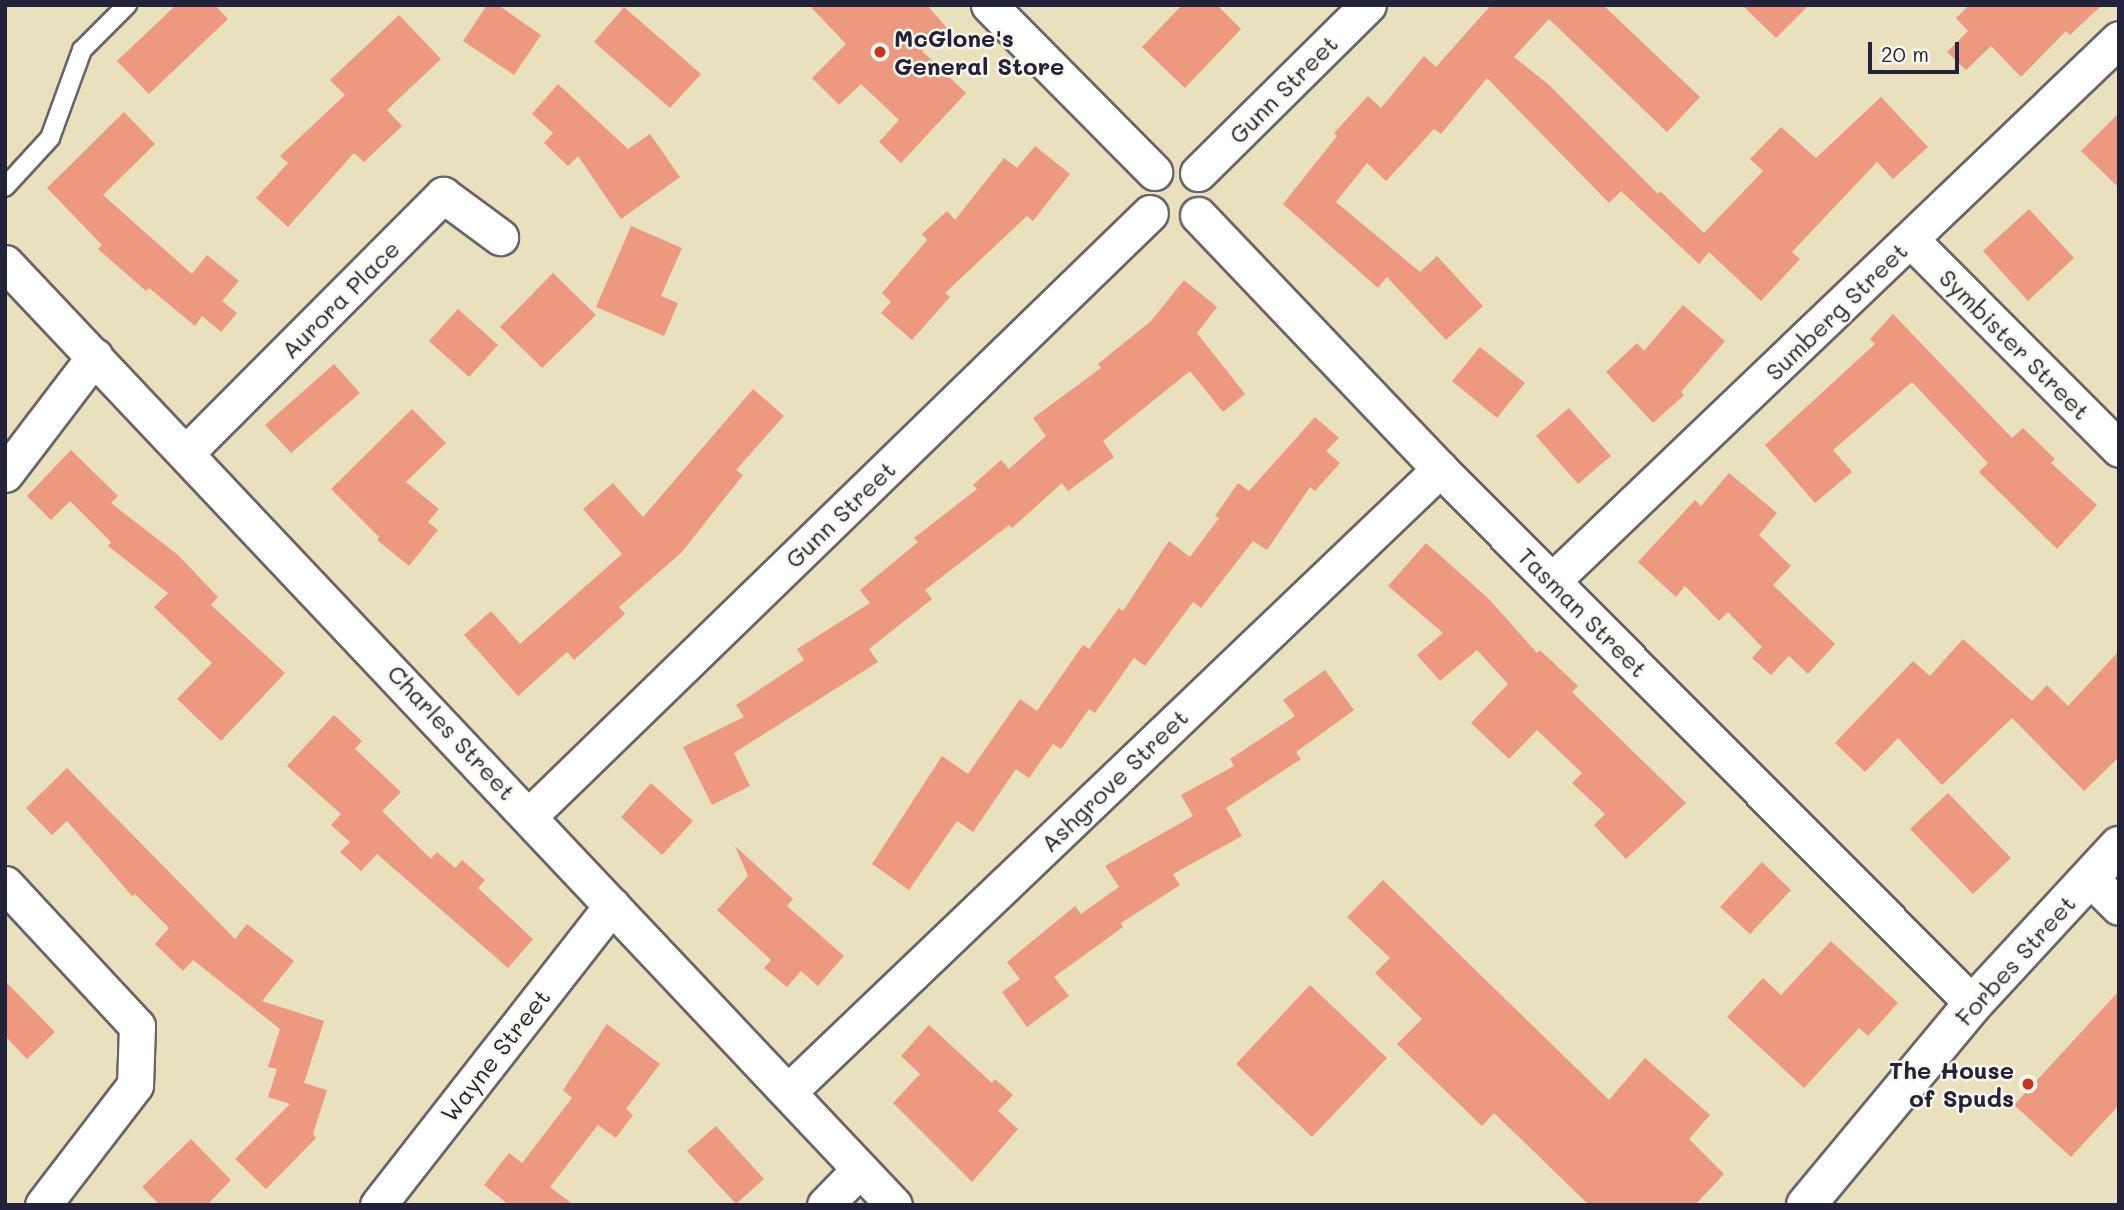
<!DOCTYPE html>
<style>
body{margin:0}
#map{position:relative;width:2124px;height:1210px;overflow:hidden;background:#e9e1bd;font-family:Mali,sans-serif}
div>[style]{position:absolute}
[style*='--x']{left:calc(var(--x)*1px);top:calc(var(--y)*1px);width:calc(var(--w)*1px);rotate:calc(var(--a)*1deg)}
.building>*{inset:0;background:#ed9980}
.roads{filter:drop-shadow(2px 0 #686568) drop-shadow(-2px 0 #686568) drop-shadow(0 2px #686568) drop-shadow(0 -2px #686568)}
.lane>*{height:18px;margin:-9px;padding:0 9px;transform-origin:9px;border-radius:9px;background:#fff}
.street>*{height:35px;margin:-17.5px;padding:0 17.5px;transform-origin:17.5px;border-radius:17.5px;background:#fff}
.secondary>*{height:38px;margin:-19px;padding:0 19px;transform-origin:19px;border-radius:19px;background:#fff}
.dots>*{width:19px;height:19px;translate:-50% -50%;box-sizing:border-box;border:4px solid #fbf7ec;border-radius:50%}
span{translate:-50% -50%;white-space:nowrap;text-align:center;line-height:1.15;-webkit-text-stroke:5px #fbf7ec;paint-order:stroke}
.poi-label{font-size:24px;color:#22223b;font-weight:700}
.left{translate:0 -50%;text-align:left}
.right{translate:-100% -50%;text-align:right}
.street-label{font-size:24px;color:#22223b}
.frame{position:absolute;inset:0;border:7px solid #22223b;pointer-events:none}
.scale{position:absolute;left:1868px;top:42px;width:91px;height:32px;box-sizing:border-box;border:4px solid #22223b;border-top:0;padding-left:9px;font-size:21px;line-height:24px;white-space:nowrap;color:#22223b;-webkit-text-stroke:5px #fbf7ec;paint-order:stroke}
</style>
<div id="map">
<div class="building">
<i style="clip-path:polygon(176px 5px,215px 5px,228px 19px,149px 94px,117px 61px)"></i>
<i style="clip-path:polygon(487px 5px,498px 5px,541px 35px,514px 75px,463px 41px)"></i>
<i style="clip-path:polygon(809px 5px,927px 5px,947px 28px,922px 51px,966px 93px,901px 163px,879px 142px,899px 120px,861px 84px,839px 105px,812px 78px,846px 44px)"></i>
<i style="clip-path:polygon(1182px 5px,1217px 5px,1241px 29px,1185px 88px,1142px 47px)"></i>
<i style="clip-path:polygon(1491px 5px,1603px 5px,1700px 97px,1667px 132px,1549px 19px,1514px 57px,1549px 85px,1658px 194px,1660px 191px,1704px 233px,1763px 171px,1750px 159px,1781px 127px,1816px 158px,1881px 97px,1928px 147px,1893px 179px,1877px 162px,1792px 252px,1800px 259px,1761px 301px,1709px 252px,1699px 264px,1621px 191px,1609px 203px,1487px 78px,1441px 134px,1434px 129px,1386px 181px,1367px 163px,1336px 202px,1420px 272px,1437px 256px,1483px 306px,1446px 340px,1387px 277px,1378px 288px,1283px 204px,1337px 136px,1334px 133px,1368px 96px,1381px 108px,1424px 56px,1436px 67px)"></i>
<i style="clip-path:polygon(1742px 5px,1809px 5px,1776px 38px)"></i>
<i style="clip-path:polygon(1969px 5px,2102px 5px,2070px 35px,2066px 31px,2021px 77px,1991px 46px,1966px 70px,1947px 52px,1968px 31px,1956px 18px)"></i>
<i style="clip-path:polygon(624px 7px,701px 74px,670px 108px,594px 42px)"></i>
<i style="clip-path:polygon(399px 15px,441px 59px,387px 110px,402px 126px,364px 162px,354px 153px,288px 227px,256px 198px,288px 163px,280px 156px,345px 95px,330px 80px)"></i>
<i style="clip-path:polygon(558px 84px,628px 149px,650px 134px,680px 177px,621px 219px,578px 156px,568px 166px,544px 143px,553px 133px,532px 114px)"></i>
<i style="clip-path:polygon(124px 112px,155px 144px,103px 195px,192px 274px,207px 255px,239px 281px,222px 301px,237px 313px,221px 332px,202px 316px,195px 326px,149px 288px,146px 291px,98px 249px,102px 245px,47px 188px)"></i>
<i style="clip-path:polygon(2119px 113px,2119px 188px,2081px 151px)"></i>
<i style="clip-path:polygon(1035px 146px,1070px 174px,1033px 221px,1027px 216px,945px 293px,950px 297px,912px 340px,881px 313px,891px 302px,882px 293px,927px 240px,922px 234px,947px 211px,955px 220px,1004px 158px,1017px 168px)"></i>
<i style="clip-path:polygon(2029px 209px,2074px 258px,2028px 301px,1983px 251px)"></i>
<i style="clip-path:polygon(631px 226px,682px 248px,661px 296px,678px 303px,664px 336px,596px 307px)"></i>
<i style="clip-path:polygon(553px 273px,596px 315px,542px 368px,500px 327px)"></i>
<i style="clip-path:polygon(1184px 280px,1217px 307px,1197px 333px,1245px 394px,1223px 412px,1190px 371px,1103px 441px,1114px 457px,1068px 491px,1062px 483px,1012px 528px,1009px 525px,925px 590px,932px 599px,869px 649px,878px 662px,734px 753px,750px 786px,712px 805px,683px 747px,744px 717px,736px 705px,804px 660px,797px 649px,870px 603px,860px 590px,918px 542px,914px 538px,977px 489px,973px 485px,1001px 460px,1009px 469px,1046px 436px,1033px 418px,1101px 368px,1098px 364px,1151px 321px)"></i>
<i style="clip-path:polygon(1683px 305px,1725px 341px,1681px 392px,1684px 395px,1653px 423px,1606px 372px,1637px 343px,1644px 351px)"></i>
<i style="clip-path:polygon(458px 309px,498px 345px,469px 377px,429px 341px)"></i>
<i style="clip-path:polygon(1893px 314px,2012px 438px,2023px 428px,2055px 459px,2051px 463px,2097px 505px,2057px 549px,1979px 472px,1988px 463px,1912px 382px,1833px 450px,1852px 472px,1815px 503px,1765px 445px,1875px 344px,1870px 339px)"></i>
<i style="clip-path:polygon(1480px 347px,1525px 383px,1497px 418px,1452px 381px)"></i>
<i style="clip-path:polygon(334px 364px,360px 393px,291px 453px,265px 425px)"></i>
<i style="clip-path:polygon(753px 389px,784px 416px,736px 470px,743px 475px,681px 553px,619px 607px,625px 614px,574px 660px,567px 652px,518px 696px,464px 635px,491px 611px,520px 644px,622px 554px,583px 509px,613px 483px,643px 517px)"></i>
<i style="clip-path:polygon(1569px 408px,1611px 456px,1578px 484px,1536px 436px)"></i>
<i style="clip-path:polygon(412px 409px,446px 443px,406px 482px,439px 509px,428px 522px,438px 530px,409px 566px,377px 540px,379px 537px,331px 489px)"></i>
<i style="clip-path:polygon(1315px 417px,1339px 438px,1326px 451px,1340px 463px,1315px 491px,1310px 487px,1267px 550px,1253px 541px,1201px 608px,1193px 602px,1145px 666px,1134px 658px,1095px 713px,1089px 709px,1061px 749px,1053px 744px,1029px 778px,1016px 769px,973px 832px,957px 821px,909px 890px,872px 864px,942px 756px,968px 774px,1020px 699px,1037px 711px,1083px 645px,1089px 649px,1119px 608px,1123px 611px,1169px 541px,1190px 557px,1219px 518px,1215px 516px,1238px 483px,1249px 491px)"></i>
<i style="clip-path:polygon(71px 450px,118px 496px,111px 503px,178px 555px,218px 597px,211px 605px,285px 673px,221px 741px,177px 699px,212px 663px,154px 607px,168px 593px,108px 546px,111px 542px,70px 501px,51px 520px,27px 496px)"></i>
<i style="clip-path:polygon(1729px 473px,1777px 513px,1759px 535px,1791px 566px,1773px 585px,1835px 644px,1808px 674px,1789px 656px,1771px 675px,1752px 658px,1762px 647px,1728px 612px,1719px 621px,1685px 586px,1676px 597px,1638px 562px,1695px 500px,1701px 506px)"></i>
<i style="clip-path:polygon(1426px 543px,1489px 599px,1537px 653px,1540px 650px,1578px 686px,1572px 692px,1686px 803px,1626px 859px,1594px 825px,1605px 814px,1572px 783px,1582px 773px,1537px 730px,1509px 759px,1471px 723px,1508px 684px,1477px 650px,1440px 681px,1417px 655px,1443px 633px,1388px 586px)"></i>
<i style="clip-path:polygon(1963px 639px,2032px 701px,2047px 685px,2068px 706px,2119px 651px,2119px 757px,2084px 791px,2012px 718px,1942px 785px,1898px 738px,1865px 772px,1835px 743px,1913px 661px,1930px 676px)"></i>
<i style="clip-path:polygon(1325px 670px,1354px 710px,1296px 752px,1301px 759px,1226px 808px,1242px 836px,1173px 874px,1180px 885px,1121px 923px,1123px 927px,1054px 977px,1069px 996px,1027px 1027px,1002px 992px,1020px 979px,1007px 962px,1075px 906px,1081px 914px,1119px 887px,1105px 866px,1193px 816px,1181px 795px,1234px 766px,1230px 759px,1295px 716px,1283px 700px)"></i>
<i style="clip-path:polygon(334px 715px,362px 741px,355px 749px,401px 792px,382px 811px,431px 859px,437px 852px,455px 868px,462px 860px,485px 880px,478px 888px,533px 939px,508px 968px,377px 854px,361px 871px,340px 852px,350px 842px,331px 825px,341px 814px,287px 766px)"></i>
<i style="clip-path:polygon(67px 768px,235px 939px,247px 924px,294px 961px,262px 1001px,324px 1021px,304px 1083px,327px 1090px,313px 1134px,316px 1138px,266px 1189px,235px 1159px,290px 1104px,268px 1097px,277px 1069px,268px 1067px,280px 1029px,193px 960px,183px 971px,155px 944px,169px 928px,135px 894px,132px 896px,67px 821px,52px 835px,26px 808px)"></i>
<i style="clip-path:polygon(651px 783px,693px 821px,662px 855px,621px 817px)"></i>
<i style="clip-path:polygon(1948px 793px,2011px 858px,1973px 894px,1910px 829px)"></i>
<i style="clip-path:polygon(735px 846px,793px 899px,787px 906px,844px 956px,818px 986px,801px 971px,787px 987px,764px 968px,771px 960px,717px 910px,748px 876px)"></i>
<i style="clip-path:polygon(1762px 862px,1791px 890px,1750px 934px,1720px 907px)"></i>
<i style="clip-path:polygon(1383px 880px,1609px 1100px,1645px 1058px,1710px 1115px,1689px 1139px,1724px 1174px,1695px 1205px,1589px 1205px,1494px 1113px,1482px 1126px,1397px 1044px,1422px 1019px,1375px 973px,1390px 958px,1347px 917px)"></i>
<i style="clip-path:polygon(1831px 941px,1898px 1003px,1868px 1036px,1859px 1028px,1804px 1088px,1727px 1017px,1763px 978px,1781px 995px)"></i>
<i style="clip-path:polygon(5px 981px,55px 1032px,27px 1059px,5px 1036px)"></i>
<i style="clip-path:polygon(1310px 985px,1387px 1058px,1312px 1137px,1236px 1064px)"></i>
<i style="clip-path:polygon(2119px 991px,2119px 1105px,2071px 1157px,2014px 1105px)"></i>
<i style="clip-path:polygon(607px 1024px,660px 1064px,626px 1109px,633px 1115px,616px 1138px,598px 1125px,550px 1187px,574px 1205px,509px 1205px,484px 1185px,509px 1153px,522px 1163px,572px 1098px,563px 1090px)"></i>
<i style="clip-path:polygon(929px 1025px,992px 1083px,995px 1079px,1013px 1095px,998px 1111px,1018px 1129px,972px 1182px,893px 1103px,920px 1074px,901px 1056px)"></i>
<i style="clip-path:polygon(716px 1126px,764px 1179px,736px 1204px,687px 1151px)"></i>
<i style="clip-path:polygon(191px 1139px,231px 1180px,207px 1205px,160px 1205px,142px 1187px)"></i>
</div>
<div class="roads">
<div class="lane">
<i style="--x:5;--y:187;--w:67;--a:-47.4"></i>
<i style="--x:50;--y:138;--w:94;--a:-70"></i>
<i style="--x:82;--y:50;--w:64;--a:-45"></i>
</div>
<div class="street">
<i style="--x:989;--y:5;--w:235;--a:45.3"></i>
<i style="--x:1198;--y:173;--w:239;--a:-44.7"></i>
<i style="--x:1198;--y:215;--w:351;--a:46.4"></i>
<i style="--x:1440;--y:469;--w:755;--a:45.11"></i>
<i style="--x:1911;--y:240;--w:295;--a:45.1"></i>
<i style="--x:5;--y:263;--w:1295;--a:46.66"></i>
<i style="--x:187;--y:452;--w:363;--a:-45.1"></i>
<i style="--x:443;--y:195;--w:71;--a:36.4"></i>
<i style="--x:5;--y:474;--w:148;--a:-52.7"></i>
<i style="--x:1552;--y:581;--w:784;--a:-43.71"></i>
<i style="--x:530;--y:815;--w:864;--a:-44.16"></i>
<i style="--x:2089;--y:877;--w:42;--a:45"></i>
<i style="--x:5;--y:884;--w:194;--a:47.1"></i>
<i style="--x:137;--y:1026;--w:59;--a:91.9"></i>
<i style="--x:135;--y:1085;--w:151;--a:127.5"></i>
<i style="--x:788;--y:1092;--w:902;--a:-43.7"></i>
<i style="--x:378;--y:1205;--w:380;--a:-52"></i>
<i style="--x:825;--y:1205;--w:50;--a:-45.8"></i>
</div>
<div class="secondary">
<i style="--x:1806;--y:1205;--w:261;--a:-50.3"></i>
<i style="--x:1973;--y:1004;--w:215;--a:-47.3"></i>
</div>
</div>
<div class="dots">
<i style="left:880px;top:52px;background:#c8321e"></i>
<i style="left:2028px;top:1084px;background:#c8321e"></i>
</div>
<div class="poi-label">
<span class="left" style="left:894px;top:52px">McGlone's<br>General Store</span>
<span class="right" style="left:2014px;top:1084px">The House<br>of Spuds</span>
</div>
<div class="street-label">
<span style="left:1283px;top:89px;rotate:-45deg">Gunn Street</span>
<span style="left:340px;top:299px;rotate:-45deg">Aurora Place</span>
<span style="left:1836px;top:311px;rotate:-44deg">Sumberg Street</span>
<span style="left:2015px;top:344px;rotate:45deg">Symbister Street</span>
<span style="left:840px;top:514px;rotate:-44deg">Gunn Street</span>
<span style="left:1583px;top:612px;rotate:45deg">Tasman Street</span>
<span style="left:452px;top:732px;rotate:47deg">Charles Street</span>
<span style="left:1114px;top:780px;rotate:-44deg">Ashgrove Street</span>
<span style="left:2015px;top:960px;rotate:-48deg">Forbes Street</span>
<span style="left:495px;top:1055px;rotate:-52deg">Wayne Street</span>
</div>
<div class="frame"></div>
<div class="scale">20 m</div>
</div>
